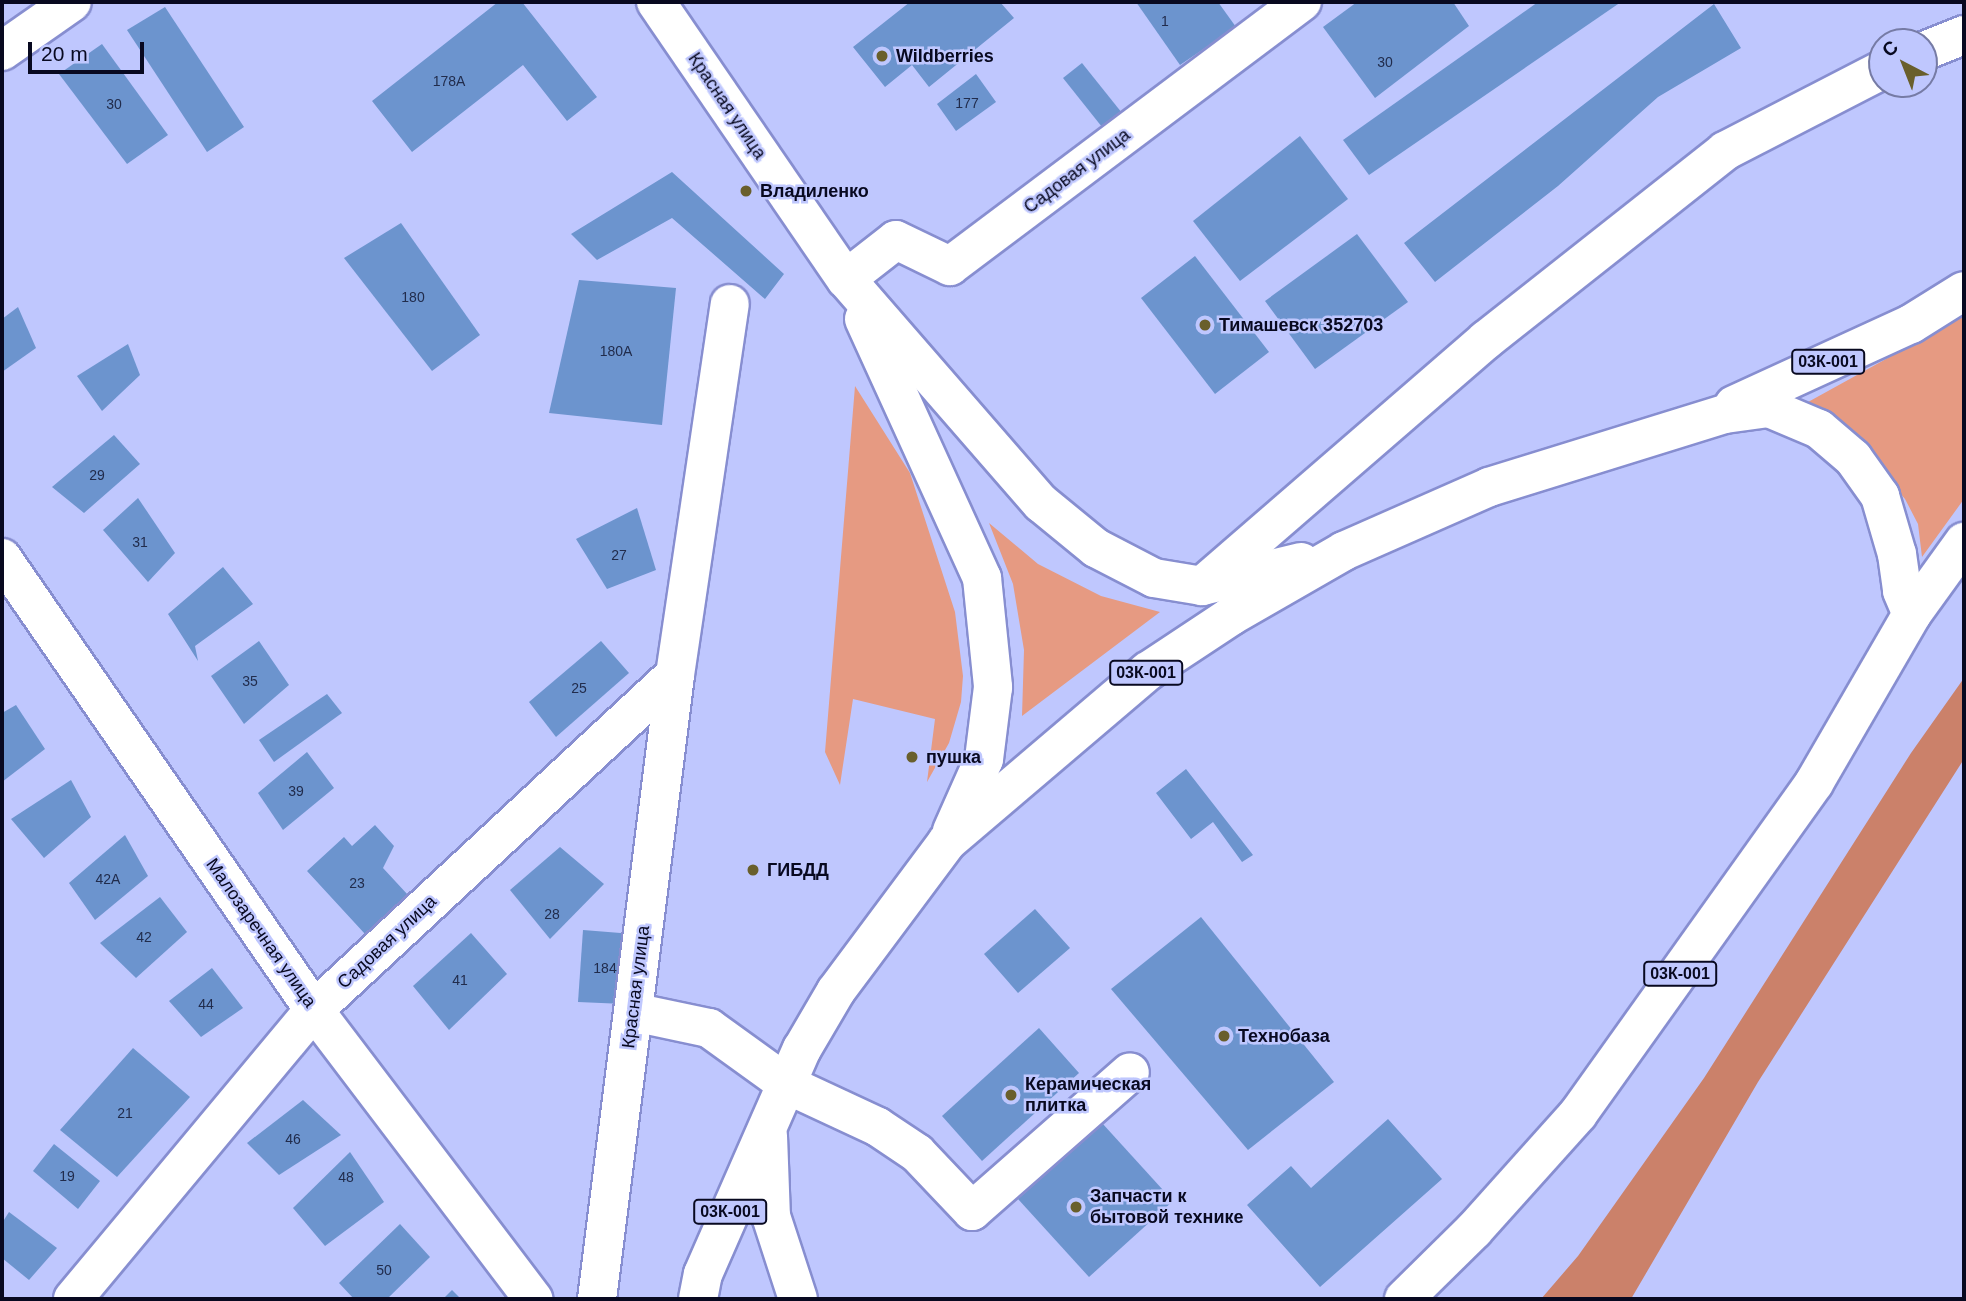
<!DOCTYPE html>
<meta charset="utf-8">
<style>
body{margin:0}
#map{position:relative;width:1966px;height:1301px;overflow:hidden;background:#bfc7fe;font-family:Arial,sans-serif}
div>[style]{position:absolute}
[style*='--x']{left:calc(var(--x)*1px);top:calc(var(--y)*1px);width:calc(var(--w)*1px);rotate:calc(var(--a)*1deg)}
.green>*{inset:0;background:#e69a82}
.forest>*{inset:0;background:#cb816a}
.building>*{inset:0;background:#6c94ce}
.roads{filter:drop-shadow(2px 0 #878ed0) drop-shadow(-2px 0 #878ed0) drop-shadow(0 2px #878ed0) drop-shadow(0 -2px #878ed0)}
.minor>*{height:38px;margin:-19px;padding:0 19px;transform-origin:19px;border-radius:19px;background:#fff}
.major>*{height:38px;margin:-19px;padding:0 19px;transform-origin:19px;border-radius:19px;background:#fff}
.dots>*{width:19px;height:19px;translate:-50% -50%;box-sizing:border-box;border:4px solid #bfc7fe;border-radius:50%}
span{translate:-50% -50%;white-space:nowrap;text-align:center;line-height:1.15;-webkit-text-stroke:5px #bfc7fe;paint-order:stroke}
.number-label{font-size:14px;color:#212c4c}
.number-label span{-webkit-text-stroke-width:0}
.shield-label span{padding:2px 5px;background:#bfc7fe;border:2px solid;border-radius:5px;-webkit-text-stroke-width:0}
.shield-label{font-size:16px;color:#080920;font-weight:700}
.poi-label{font-size:18px;color:#080920;font-weight:700}
.left{translate:0 -50%;text-align:left}
.street-label{font-size:18px;color:#080920}
.frame{position:absolute;inset:0;border:4px solid #080920;pointer-events:none}
.north{position:absolute;left:1868px;top:28px;width:70px;height:70px;box-sizing:border-box;background:#bfc7fe;border:2px solid #767ba5;border-radius:50%;rotate:318deg;font-size:19px;font-weight:700;line-height:28px;text-align:center;color:#080920}
.north::after{content:'';display:block;margin:auto;width:24px;height:32px;background:#695f2c;clip-path:polygon(50% 0,100% 100%,50% 72%,0 100%)}
.scale{position:absolute;left:28px;top:42px;width:116px;height:32px;box-sizing:border-box;border:4px solid #080920;border-top:0;padding-left:9px;font-size:21px;line-height:24px;white-space:nowrap;color:#080920;-webkit-text-stroke:5px #bfc7fe;paint-order:stroke}
</style>
<div id="map">
<div class="green">
<i style="clip-path:polygon(1964px 316px,1964px 499px,1922px 557px,1918px 524px,1905px 499px,1850px 434px,1799px 407px)"></i>
<i style="clip-path:polygon(855px 386px,910px 473px,955px 612px,963px 676px,961px 702px,949px 743px,927px 782px,935px 719px,853px 699px,840px 785px,825px 752px)"></i>
<i style="clip-path:polygon(989px 523px,1038px 564px,1101px 596px,1160px 612px,1022px 716px,1024px 650px,1013px 584px)"></i>
</div>
<div class="forest">
<i style="clip-path:polygon(1964px 678px,1964px 759px,1758px 1082px,1631px 1299px,1541px 1299px,1578px 1256px,1704px 1078px,1911px 753px)"></i>
</div>
<div class="building">
<i style="clip-path:polygon(498px 2px,522px 2px,597px 97px,567px 121px,523px 65px,412px 152px,372px 101px)"></i>
<i style="clip-path:polygon(910px 2px,1000px 2px,1014px 18px,929px 87px,912px 65px,885px 87px,853px 47px)"></i>
<i style="clip-path:polygon(1136px 2px,1218px 2px,1236px 27px,1180px 65px)"></i>
<i style="clip-path:polygon(1357px 2px,1453px 2px,1469px 26px,1375px 98px,1323px 27px)"></i>
<i style="clip-path:polygon(1538px 2px,1621px 2px,1369px 175px,1343px 140px)"></i>
<i style="clip-path:polygon(1714px 4px,1741px 48px,1658px 97px,1558px 186px,1435px 282px,1404px 243px)"></i>
<i style="clip-path:polygon(165px 7px,244px 127px,207px 152px,127px 30px)"></i>
<i style="clip-path:polygon(102px 44px,168px 135px,127px 164px,59px 74px)"></i>
<i style="clip-path:polygon(1082px 63px,1122px 113px,1102px 127px,1063px 78px)"></i>
<i style="clip-path:polygon(976px 74px,996px 102px,956px 131px,937px 104px)"></i>
<i style="clip-path:polygon(1300px 136px,1348px 199px,1240px 281px,1193px 221px)"></i>
<i style="clip-path:polygon(672px 172px,784px 274px,765px 299px,672px 218px,597px 260px,571px 234px)"></i>
<i style="clip-path:polygon(401px 223px,480px 335px,432px 371px,344px 258px)"></i>
<i style="clip-path:polygon(1357px 234px,1408px 302px,1315px 369px,1265px 301px)"></i>
<i style="clip-path:polygon(1195px 256px,1269px 352px,1215px 394px,1141px 298px)"></i>
<i style="clip-path:polygon(579px 280px,676px 288px,662px 425px,549px 413px)"></i>
<i style="clip-path:polygon(18px 307px,36px 348px,2px 372px,2px 319px)"></i>
<i style="clip-path:polygon(128px 344px,140px 375px,102px 411px,77px 376px)"></i>
<i style="clip-path:polygon(114px 435px,140px 464px,84px 513px,52px 487px)"></i>
<i style="clip-path:polygon(138px 498px,175px 553px,148px 582px,103px 530px)"></i>
<i style="clip-path:polygon(637px 508px,656px 570px,607px 589px,576px 539px)"></i>
<i style="clip-path:polygon(223px 567px,253px 604px,195px 646px,198px 661px,168px 614px)"></i>
<i style="clip-path:polygon(259px 641px,289px 685px,244px 724px,211px 676px)"></i>
<i style="clip-path:polygon(601px 641px,629px 673px,556px 737px,529px 702px)"></i>
<i style="clip-path:polygon(327px 694px,342px 713px,274px 762px,259px 740px)"></i>
<i style="clip-path:polygon(16px 705px,45px 749px,2px 782px,2px 713px)"></i>
<i style="clip-path:polygon(307px 752px,334px 788px,283px 830px,258px 793px)"></i>
<i style="clip-path:polygon(1186px 769px,1253px 855px,1242px 862px,1213px 822px,1191px 839px,1156px 793px)"></i>
<i style="clip-path:polygon(71px 780px,91px 817px,44px 858px,11px 819px)"></i>
<i style="clip-path:polygon(375px 825px,394px 846px,383px 868px,408px 895px,365px 934px,307px 871px,344px 837px,352px 846px)"></i>
<i style="clip-path:polygon(125px 835px,148px 876px,95px 920px,69px 883px)"></i>
<i style="clip-path:polygon(560px 847px,604px 884px,550px 939px,510px 890px)"></i>
<i style="clip-path:polygon(160px 897px,187px 932px,136px 978px,100px 943px)"></i>
<i style="clip-path:polygon(1035px 909px,1070px 948px,1018px 993px,984px 954px)"></i>
<i style="clip-path:polygon(1201px 917px,1334px 1082px,1248px 1150px,1111px 989px)"></i>
<i style="clip-path:polygon(583px 930px,633px 934px,624px 1004px,578px 1002px)"></i>
<i style="clip-path:polygon(471px 933px,507px 974px,449px 1030px,413px 986px)"></i>
<i style="clip-path:polygon(212px 968px,243px 1008px,201px 1037px,169px 1001px)"></i>
<i style="clip-path:polygon(1039px 1028px,1079px 1073px,982px 1161px,942px 1116px)"></i>
<i style="clip-path:polygon(133px 1048px,190px 1097px,117px 1177px,60px 1130px)"></i>
<i style="clip-path:polygon(303px 1100px,341px 1135px,279px 1175px,247px 1143px)"></i>
<i style="clip-path:polygon(1388px 1119px,1442px 1179px,1320px 1287px,1247px 1205px,1291px 1166px,1311px 1188px)"></i>
<i style="clip-path:polygon(1102px 1123px,1173px 1201px,1089px 1277px,1018px 1199px)"></i>
<i style="clip-path:polygon(54px 1144px,100px 1181px,78px 1209px,33px 1171px)"></i>
<i style="clip-path:polygon(350px 1152px,384px 1202px,325px 1246px,293px 1208px)"></i>
<i style="clip-path:polygon(9px 1212px,57px 1248px,29px 1280px,2px 1258px,2px 1223px)"></i>
<i style="clip-path:polygon(400px 1224px,430px 1257px,387px 1299px,354px 1299px,339px 1283px)"></i>
<i style="clip-path:polygon(452px 1290px,461px 1299px,443px 1299px)"></i>
</div>
<div class="roads">
<div class="minor">
<i style="--x:2;--y:51;--w:85;--a:-35"></i>
<i style="--x:1924;--y:51;--w:43;--a:-21.8"></i>
<i style="--x:846;--y:279;--w:63;--a:-38"></i>
<i style="--x:896;--y:240;--w:60;--a:25.7"></i>
<i style="--x:950;--y:266;--w:440;--a:-36.9"></i>
<i style="--x:2;--y:558;--w:549;--a:55.38"></i>
<i style="--x:314;--y:1010;--w:363;--a:52.8"></i>
<i style="--x:1202;--y:586;--w:376;--a:-40.9"></i>
<i style="--x:1486;--y:340;--w:305;--a:-38.3"></i>
<i style="--x:1725;--y:151;--w:177;--a:-27.3"></i>
<i style="--x:633;--y:1012;--w:78;--a:11.9"></i>
<i style="--x:709;--y:1028;--w:97;--a:35.8"></i>
<i style="--x:788;--y:1085;--w:99;--a:25"></i>
<i style="--x:878;--y:1127;--w:47;--a:33.7"></i>
<i style="--x:917;--y:1153;--w:80;--a:46.5"></i>
<i style="--x:972;--y:1211;--w:210;--a:-41.3"></i>
<i style="--x:73;--y:1299;--w:376;--a:-50.2"></i>
<i style="--x:314;--y:1010;--w:492;--a:-42.9"></i>
<i style="--x:597;--y:1299;--w:629;--a:-82.87"></i>
<i style="--x:675;--y:675;--w:375;--a:-81.6"></i>
</div>
<div class="major">
<i style="--x:656;--y:2;--w:336;--a:55.6"></i>
<i style="--x:846;--y:279;--w:297;--a:49"></i>
<i style="--x:1041;--y:503;--w:71;--a:39.3"></i>
<i style="--x:1096;--y:548;--w:65;--a:27.3"></i>
<i style="--x:1154;--y:578;--w:49;--a:9.5"></i>
<i style="--x:1202;--y:586;--w:102;--a:-13.6"></i>
<i style="--x:864;--y:319;--w:285;--a:65.5"></i>
<i style="--x:982;--y:578;--w:110;--a:84.2"></i>
<i style="--x:993;--y:687;--w:73;--a:97.1"></i>
<i style="--x:984;--y:759;--w:79;--a:114"></i>
<i style="--x:1734;--y:405;--w:195;--a:-24.6"></i>
<i style="--x:1911;--y:324;--w:62;--a:-31.9"></i>
<i style="--x:768;--y:1136;--w:80;--a:87.9"></i>
<i style="--x:771;--y:1216;--w:87;--a:72"></i>
<i style="--x:698;--y:1299;--w:25;--a:-79"></i>
<i style="--x:703;--y:1274;--w:246;--a:-66.3"></i>
<i style="--x:802;--y:1049;--w:67;--a:-59.6"></i>
<i style="--x:836;--y:991;--w:186;--a:-53.3"></i>
<i style="--x:947;--y:842;--w:264;--a:-40.4"></i>
<i style="--x:1148;--y:671;--w:100;--a:-33.5"></i>
<i style="--x:1231;--y:616;--w:130;--a:-29.9"></i>
<i style="--x:1344;--y:551;--w:158;--a:-23.8"></i>
<i style="--x:1489;--y:487;--w:247;--a:-17.2"></i>
<i style="--x:1725;--y:414;--w:44;--a:-7.8"></i>
<i style="--x:1769;--y:408;--w:54;--a:22.8"></i>
<i style="--x:1819;--y:429;--w:45;--a:40.5"></i>
<i style="--x:1853;--y:458;--w:47;--a:54.6"></i>
<i style="--x:1880;--y:496;--w:60;--a:73.7"></i>
<i style="--x:1897;--y:554;--w:37;--a:82"></i>
<i style="--x:1902;--y:591;--w:25;--a:67"></i>
<i style="--x:1404;--y:1299;--w:98;--a:-44.6"></i>
<i style="--x:1474;--y:1230;--w:156;--a:-48.1"></i>
<i style="--x:1578;--y:1114;--w:407;--a:-54.5"></i>
<i style="--x:1814;--y:783;--w:195;--a:-59.9"></i>
<i style="--x:1912;--y:614;--w:89;--a:-54.2"></i>
</div>
</div>
<div class="dots">
<i style="left:882px;top:56px;background:#695f2c"></i>
<i style="left:746px;top:191px;background:#695f2c"></i>
<i style="left:1205px;top:325px;background:#695f2c"></i>
<i style="left:912px;top:757px;background:#695f2c"></i>
<i style="left:753px;top:870px;background:#695f2c"></i>
<i style="left:1224px;top:1036px;background:#695f2c"></i>
<i style="left:1011px;top:1095px;background:#695f2c"></i>
<i style="left:1076px;top:1207px;background:#695f2c"></i>
</div>
<div class="number-label">
<span style="left:1165px;top:21px">1</span>
<span style="left:1385px;top:62px">30</span>
<span style="left:449px;top:81px">178А</span>
<span style="left:967px;top:103px">177</span>
<span style="left:114px;top:104px">30</span>
<span style="left:413px;top:297px">180</span>
<span style="left:616px;top:351px">180А</span>
<span style="left:97px;top:475px">29</span>
<span style="left:140px;top:542px">31</span>
<span style="left:619px;top:555px">27</span>
<span style="left:250px;top:681px">35</span>
<span style="left:579px;top:688px">25</span>
<span style="left:296px;top:791px">39</span>
<span style="left:108px;top:879px">42А</span>
<span style="left:357px;top:883px">23</span>
<span style="left:552px;top:914px">28</span>
<span style="left:144px;top:937px">42</span>
<span style="left:605px;top:968px">184</span>
<span style="left:460px;top:980px">41</span>
<span style="left:206px;top:1004px">44</span>
<span style="left:125px;top:1113px">21</span>
<span style="left:293px;top:1139px">46</span>
<span style="left:67px;top:1176px">19</span>
<span style="left:346px;top:1177px">48</span>
<span style="left:384px;top:1270px">50</span>
</div>
<div class="shield-label">
<span style="left:1828px;top:362px">03К-001</span>
<span style="left:1146px;top:673px">03К-001</span>
<span style="left:1680px;top:974px">03К-001</span>
<span style="left:730px;top:1212px">03К-001</span>
</div>
<div class="poi-label">
<span class="left" style="left:896px;top:56px">Wildberries</span>
<span class="left" style="left:760px;top:191px">Владиленко</span>
<span class="left" style="left:1219px;top:325px">Тимашевск 352703</span>
<span class="left" style="left:926px;top:757px">пушка</span>
<span class="left" style="left:767px;top:870px">ГИБДД</span>
<span class="left" style="left:1238px;top:1036px">Технобаза</span>
<span class="left" style="left:1025px;top:1095px">Керамическая<br>плитка</span>
<span class="left" style="left:1090px;top:1207px">Запчасти к<br>бытовой технике</span>
</div>
<div class="street-label">
<span style="left:727px;top:106px;rotate:56deg">Красная улица</span>
<span style="left:1077px;top:171px;rotate:-37deg">Садовая улица</span>
<span style="left:261px;top:933px;rotate:55deg">Малозаречная улица</span>
<span style="left:387px;top:942px;rotate:-43deg">Садовая улица</span>
<span style="left:636px;top:987px;rotate:-83deg">Красная улица</span>
</div>
<div class="frame"></div>
<div class="north">С</div>
<div class="scale">20 m</div>
</div>
